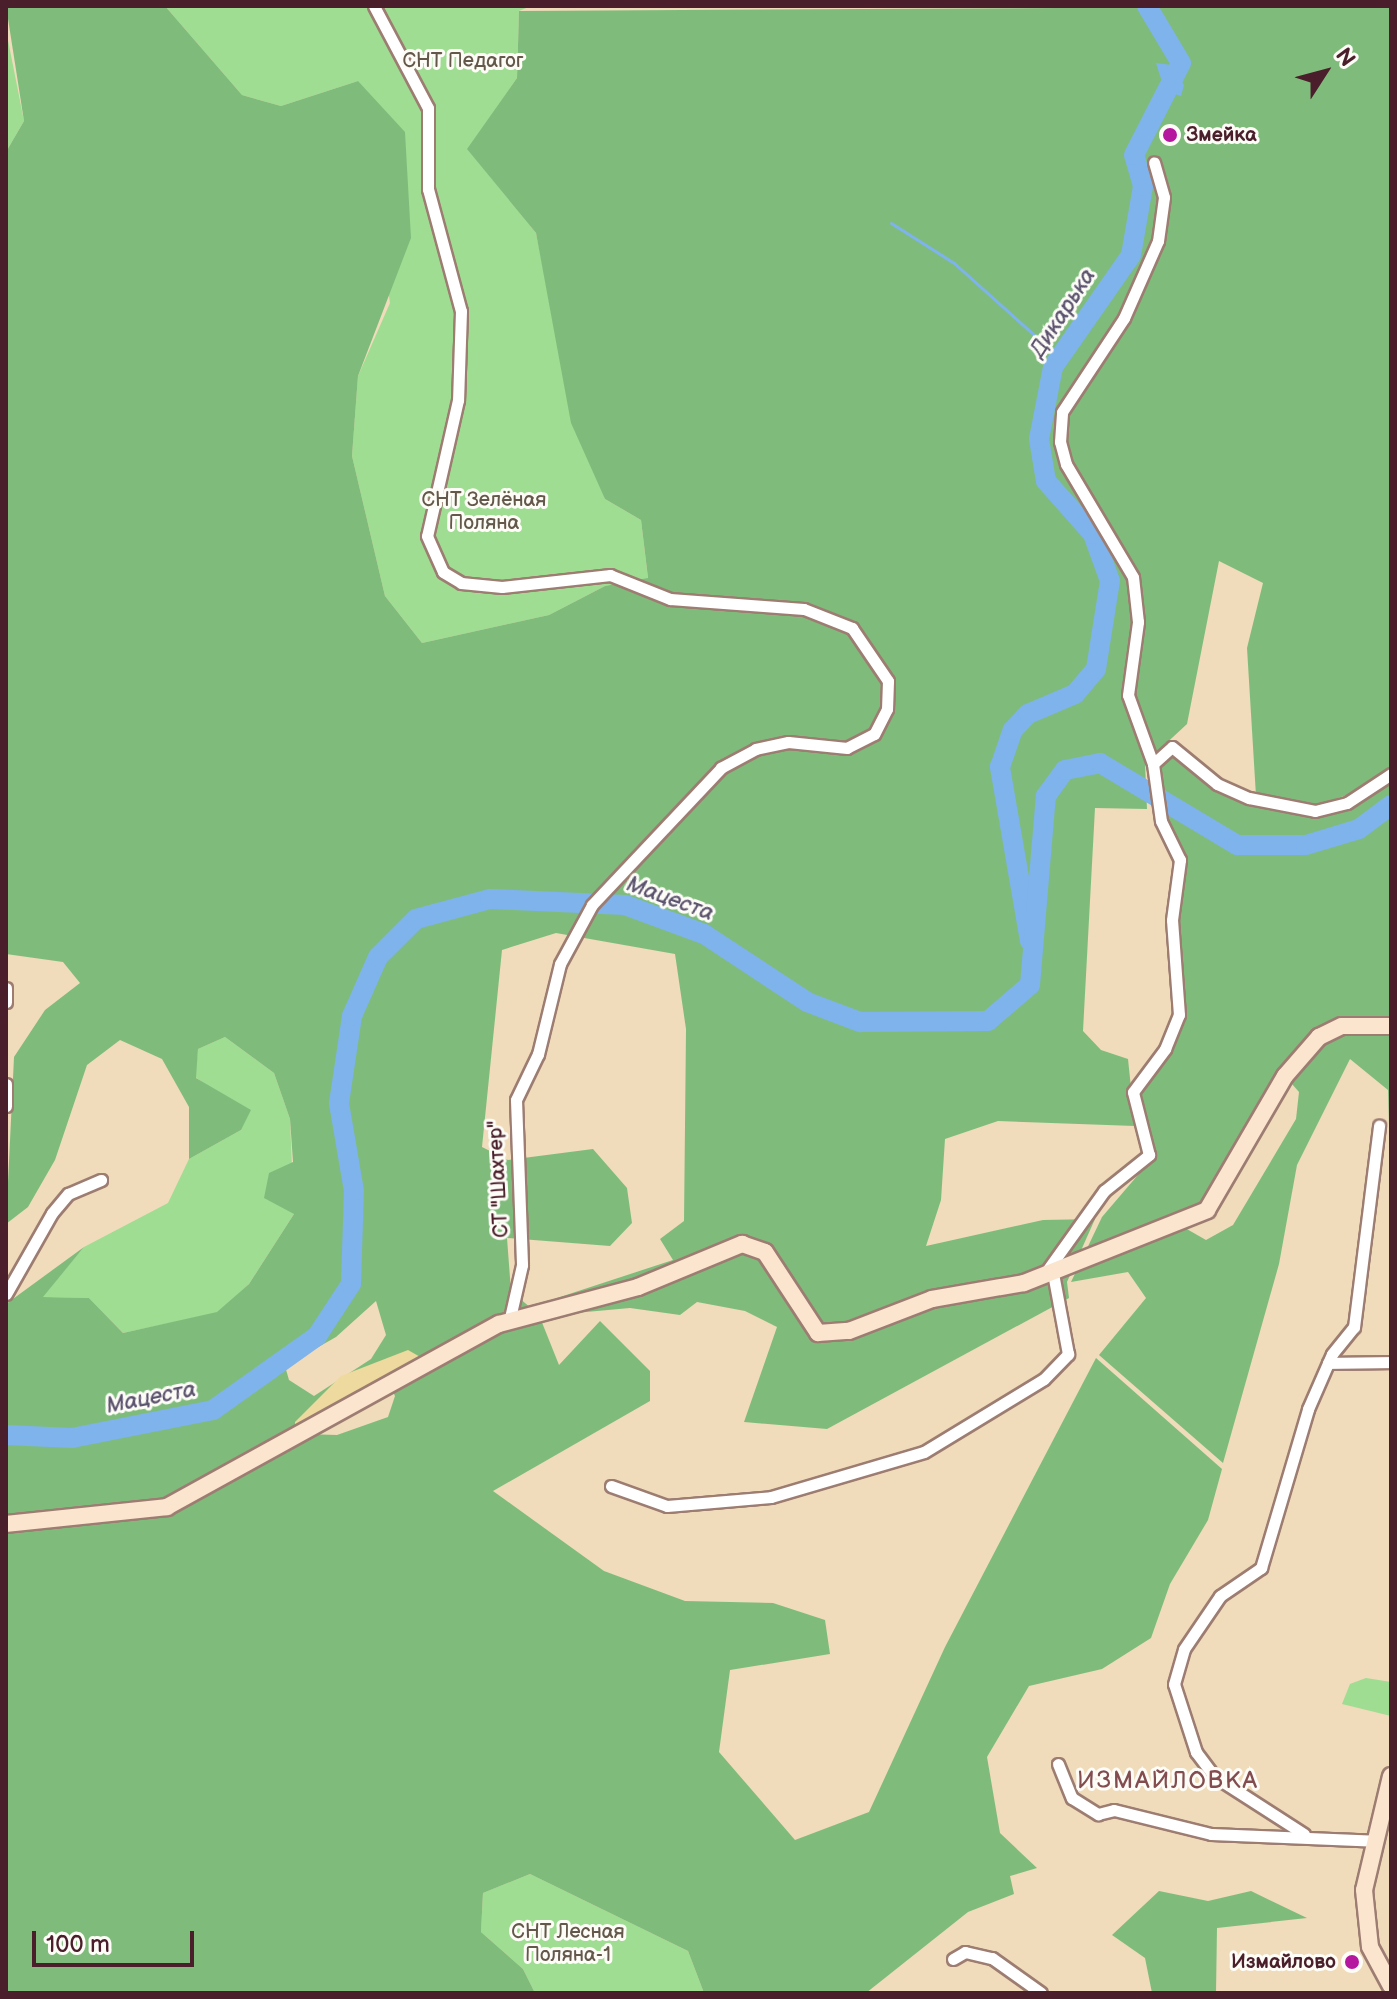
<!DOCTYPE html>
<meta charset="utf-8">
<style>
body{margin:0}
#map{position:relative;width:1397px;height:1999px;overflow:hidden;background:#f0dbba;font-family:"Balsamiq Sans",sans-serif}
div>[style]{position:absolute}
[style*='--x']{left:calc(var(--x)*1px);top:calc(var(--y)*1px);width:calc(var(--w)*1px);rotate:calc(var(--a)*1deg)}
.green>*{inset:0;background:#9fdd92}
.forest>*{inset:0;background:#7fbc7c}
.sand>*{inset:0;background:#eeda9e}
.water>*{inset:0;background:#7eb3ec}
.stream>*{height:3px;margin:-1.5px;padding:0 1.5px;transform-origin:1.5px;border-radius:1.5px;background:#7eb3ec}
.river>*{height:20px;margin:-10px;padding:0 10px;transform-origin:10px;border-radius:10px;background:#7eb3ec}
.roads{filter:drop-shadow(2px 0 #9d7d72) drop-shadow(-2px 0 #9d7d72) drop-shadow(0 2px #9d7d72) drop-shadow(0 -2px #9d7d72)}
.street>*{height:11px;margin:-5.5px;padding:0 5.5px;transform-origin:5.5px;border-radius:5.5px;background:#fff}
.secondary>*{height:16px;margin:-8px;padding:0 8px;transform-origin:8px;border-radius:8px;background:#fbe5cf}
.dots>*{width:22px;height:22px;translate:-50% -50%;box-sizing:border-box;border:4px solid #fdfcf7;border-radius:50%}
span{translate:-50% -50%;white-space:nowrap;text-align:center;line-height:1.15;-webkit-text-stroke:6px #fdfcf7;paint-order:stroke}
.park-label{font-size:20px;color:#64584a}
.poi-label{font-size:20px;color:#4a1f2b;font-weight:700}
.left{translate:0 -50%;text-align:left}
.right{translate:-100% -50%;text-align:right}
.street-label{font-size:20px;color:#4a1f2b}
.water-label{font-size:22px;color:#5c536f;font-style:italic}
.quarter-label{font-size:24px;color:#834d50;letter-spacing:2px}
.frame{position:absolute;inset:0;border:8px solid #4a1f2b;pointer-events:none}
.north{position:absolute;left:1285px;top:32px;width:80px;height:80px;-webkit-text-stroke:6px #fdfcf7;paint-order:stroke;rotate:54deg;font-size:22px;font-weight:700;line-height:32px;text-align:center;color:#4a1f2b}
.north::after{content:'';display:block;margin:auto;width:28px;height:36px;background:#4a1f2b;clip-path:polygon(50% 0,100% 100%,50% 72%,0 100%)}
.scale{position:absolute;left:32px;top:1931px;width:162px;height:36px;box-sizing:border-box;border:4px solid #4a1f2b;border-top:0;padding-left:10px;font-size:24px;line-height:28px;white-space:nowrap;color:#4a1f2b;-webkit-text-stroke:6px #fdfcf7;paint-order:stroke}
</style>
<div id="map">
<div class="green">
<i style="clip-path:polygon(165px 6px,531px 6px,519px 11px,517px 78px,468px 149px,536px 233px,558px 342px,605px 499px,641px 520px,648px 579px,605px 586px,549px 615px,422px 643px,385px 596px,352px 456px,358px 376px,390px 303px,358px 81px,281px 106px,242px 95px)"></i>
<i style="clip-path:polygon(6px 30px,24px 121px,6px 152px)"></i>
<i style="clip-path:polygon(225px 1037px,274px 1073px,290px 1119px,294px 1214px,249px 1284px,217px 1313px,123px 1333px,89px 1298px,42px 1297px,84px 1247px,168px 1203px,189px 1159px,241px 1130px,220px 1094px,195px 1077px,198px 1049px)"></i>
<i style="clip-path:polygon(1366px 1678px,1391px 1682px,1391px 1716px,1342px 1704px,1350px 1684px)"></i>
<i style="clip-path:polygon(530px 1874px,688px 1951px,704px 1993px,535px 1993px,523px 1969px,481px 1932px,483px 1893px)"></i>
</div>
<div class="forest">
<i style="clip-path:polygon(evenodd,6px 6px,165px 6px,242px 95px,281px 106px,358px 81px,405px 132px,411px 238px,358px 376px,352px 456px,385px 596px,422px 643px,549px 615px,605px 586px,648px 578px,641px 520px,605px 499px,571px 423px,536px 233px,467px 149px,517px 78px,519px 11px,1391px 6px,1391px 768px,1370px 787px,1315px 806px,1256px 796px,1247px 648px,1263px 583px,1219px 561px,1187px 724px,1145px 763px,1147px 809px,1095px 808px,1083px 1031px,1101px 1050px,1128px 1059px,1135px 1126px,998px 1121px,945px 1139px,941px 1200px,926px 1246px,1043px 1220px,1095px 1219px,1067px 1282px,1069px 1298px,827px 1429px,744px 1422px,777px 1327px,745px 1311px,697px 1302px,680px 1315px,630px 1308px,564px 1314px,557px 1298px,673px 1260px,660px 1239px,684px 1221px,686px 1029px,675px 954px,556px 933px,502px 950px,482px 1147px,508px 1160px,593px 1149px,627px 1188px,632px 1223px,610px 1246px,507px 1238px,511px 1291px,539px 1315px,559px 1365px,600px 1321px,650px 1371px,650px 1401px,493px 1491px,604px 1571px,685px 1601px,773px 1603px,825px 1620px,830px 1654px,730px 1670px,719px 1752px,795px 1840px,869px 1812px,945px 1647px,1096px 1358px,1222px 1469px,1208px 1520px,1170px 1584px,1151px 1638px,1102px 1669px,1029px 1686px,987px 1757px,1000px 1833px,1037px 1868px,1010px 1876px,1014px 1894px,968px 1912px,866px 1993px,704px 1993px,688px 1951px,530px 1874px,483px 1893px,481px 1932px,523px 1969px,535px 1993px,6px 1993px,6px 1304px,84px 1247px,43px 1297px,89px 1298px,123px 1333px,217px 1312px,249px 1284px,294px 1214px,264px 1198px,269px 1173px,293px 1162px,290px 1119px,274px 1073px,225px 1037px,198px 1049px,196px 1078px,251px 1110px,241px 1130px,189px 1159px,189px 1107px,162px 1059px,120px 1040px,87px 1065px,55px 1160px,28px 1207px,6px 1224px,14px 1057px,45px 1010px,80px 983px,63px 962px,6px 954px,6px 152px,24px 121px,6px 6px,376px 1301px,386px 1335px,371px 1359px,314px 1396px,289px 1380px,285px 1366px,336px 1337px,376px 1301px,6px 6px,390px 1385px,395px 1396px,388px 1417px,337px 1435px,305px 1434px,390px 1385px)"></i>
<i style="clip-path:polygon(evenodd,1170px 752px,1216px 787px,1256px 806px,1314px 816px,1391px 781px,1391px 1197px,1388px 1090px,1350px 1059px,1297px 1165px,1279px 1264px,1223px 1463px,1099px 1355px,1146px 1298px,1128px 1272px,1071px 1282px,1102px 1217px,1155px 1155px,1136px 1095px,1177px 1021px,1175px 844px,1157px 797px,1159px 764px,1170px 752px,1285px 1076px,1299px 1092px,1296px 1119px,1233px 1225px,1206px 1240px,1178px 1224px,1190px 1219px,1233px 1168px,1285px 1076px)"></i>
<i style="clip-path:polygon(1159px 1891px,1208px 1901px,1251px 1891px,1307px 1918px,1217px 1928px,1216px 1993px,1152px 1993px,1145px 1958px,1112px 1935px)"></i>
</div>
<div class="sand">
<i style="clip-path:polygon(408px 1350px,429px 1362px,295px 1436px,295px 1422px,341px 1376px)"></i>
</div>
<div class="water">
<i style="clip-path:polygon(1156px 63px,1172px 65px,1184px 85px,1181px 96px,1165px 91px)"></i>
</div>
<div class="stream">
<i style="--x:891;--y:223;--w:75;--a:32.4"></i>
<i style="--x:954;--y:263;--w:144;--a:41.9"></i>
</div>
<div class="river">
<i style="--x:1030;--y:941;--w:177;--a:-99.8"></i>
<i style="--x:1000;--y:767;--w:39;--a:-71"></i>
<i style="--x:1013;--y:730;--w:22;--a:-47"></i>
<i style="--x:1028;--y:714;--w:51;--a:-23.1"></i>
<i style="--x:1075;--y:694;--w:33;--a:-50"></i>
<i style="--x:1096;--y:669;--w:89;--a:-81"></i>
<i style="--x:1110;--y:581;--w:50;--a:-109.9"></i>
<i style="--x:1093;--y:534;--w:71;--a:-131.6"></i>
<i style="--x:1046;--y:481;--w:43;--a:-99.5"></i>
<i style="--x:1039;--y:439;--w:73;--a:-79"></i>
<i style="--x:1053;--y:367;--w:136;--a:-55.1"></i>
<i style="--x:1131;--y:255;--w:70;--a:-80.1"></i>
<i style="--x:1143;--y:186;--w:32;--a:-106"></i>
<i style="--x:1134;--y:155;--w:103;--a:-62.9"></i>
<i style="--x:1181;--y:63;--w:66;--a:-120.8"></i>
<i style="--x:6;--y:1435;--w:66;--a:2.6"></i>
<i style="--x:72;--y:1438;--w:144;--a:-11.2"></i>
<i style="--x:213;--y:1410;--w:128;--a:-35.4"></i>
<i style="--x:317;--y:1336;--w:62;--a:-56.8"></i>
<i style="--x:351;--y:1284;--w:93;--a:-88.2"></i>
<i style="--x:354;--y:1191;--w:89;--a:-99.7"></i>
<i style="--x:339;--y:1103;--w:88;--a:-81.5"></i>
<i style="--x:352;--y:1016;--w:64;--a:-66.2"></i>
<i style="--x:378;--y:957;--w:54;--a:-45"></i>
<i style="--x:416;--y:919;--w:77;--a:-15.1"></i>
<i style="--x:490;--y:899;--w:135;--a:2.5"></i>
<i style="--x:625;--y:905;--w:84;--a:20.2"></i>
<i style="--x:704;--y:934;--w:123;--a:33.4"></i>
<i style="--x:807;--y:1002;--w:57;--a:20.7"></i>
<i style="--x:860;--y:1022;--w:128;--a:-0.4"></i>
<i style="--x:988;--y:1021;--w:55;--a:-40.6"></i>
<i style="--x:1030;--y:985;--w:190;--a:-85.2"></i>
<i style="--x:1046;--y:796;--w:32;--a:-54"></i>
<i style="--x:1065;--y:770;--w:36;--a:-11"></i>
<i style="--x:1100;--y:763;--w:160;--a:30.9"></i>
<i style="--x:1237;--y:845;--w:69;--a:0"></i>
<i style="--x:1306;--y:845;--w:55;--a:-16.8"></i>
<i style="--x:1359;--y:829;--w:40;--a:-37"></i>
</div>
<div class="roads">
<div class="street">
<i style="--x:374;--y:6;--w:115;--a:62.1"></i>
<i style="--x:428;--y:108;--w:81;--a:90"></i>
<i style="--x:428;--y:189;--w:126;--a:74.9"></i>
<i style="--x:461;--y:311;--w:89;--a:91.9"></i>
<i style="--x:458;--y:400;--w:139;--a:102.8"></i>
<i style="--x:427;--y:536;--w:39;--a:66"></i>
<i style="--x:443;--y:572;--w:21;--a:31"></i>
<i style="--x:461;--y:583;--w:41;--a:5.6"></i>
<i style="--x:502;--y:587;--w:109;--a:-6.3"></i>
<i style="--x:610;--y:575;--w:65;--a:21.8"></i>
<i style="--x:670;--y:599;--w:134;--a:4.3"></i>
<i style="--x:804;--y:609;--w:52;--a:21.6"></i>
<i style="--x:852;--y:628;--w:64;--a:55.8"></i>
<i style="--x:888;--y:681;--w:28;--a:92"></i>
<i style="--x:887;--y:709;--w:28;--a:117"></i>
<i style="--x:874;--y:734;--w:30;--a:153"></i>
<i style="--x:847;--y:748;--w:59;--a:-174.2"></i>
<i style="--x:788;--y:742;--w:33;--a:168"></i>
<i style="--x:756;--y:749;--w:40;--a:152"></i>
<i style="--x:721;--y:768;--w:188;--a:133.3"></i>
<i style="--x:592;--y:905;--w:67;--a:118.5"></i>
<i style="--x:560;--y:964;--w:93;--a:103.7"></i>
<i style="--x:538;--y:1054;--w:51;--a:115.6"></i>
<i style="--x:516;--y:1100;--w:165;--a:87.9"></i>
<i style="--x:522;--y:1265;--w:58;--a:102.8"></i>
<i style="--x:1153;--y:764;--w:25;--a:-42"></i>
<i style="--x:1172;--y:747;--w:58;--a:39.4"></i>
<i style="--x:1217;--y:784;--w:35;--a:24"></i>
<i style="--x:1249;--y:798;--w:67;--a:11.1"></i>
<i style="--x:1315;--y:811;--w:33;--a:-14"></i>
<i style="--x:1347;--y:803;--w:53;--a:-33.4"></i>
<i style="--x:6;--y:988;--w:14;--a:90"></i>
<i style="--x:6;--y:1084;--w:22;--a:90"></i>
<i style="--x:1046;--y:1272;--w:100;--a:-54.4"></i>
<i style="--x:1104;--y:1191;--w:58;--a:-38.7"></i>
<i style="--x:1149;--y:1155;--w:65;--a:-104.3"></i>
<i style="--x:1133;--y:1092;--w:54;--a:-53.3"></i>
<i style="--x:1165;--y:1049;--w:37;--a:-68"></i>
<i style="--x:1179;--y:1015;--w:95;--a:-94.2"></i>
<i style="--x:1172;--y:920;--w:61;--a:-82.4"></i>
<i style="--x:1180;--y:860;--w:43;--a:-116"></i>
<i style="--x:1161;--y:821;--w:58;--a:-98"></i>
<i style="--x:1153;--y:764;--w:73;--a:-109.9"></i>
<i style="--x:1128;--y:695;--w:74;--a:-82.2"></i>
<i style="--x:1138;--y:622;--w:45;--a:-96.3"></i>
<i style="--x:1133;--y:577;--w:131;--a:-120.7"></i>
<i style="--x:1066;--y:464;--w:23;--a:-105"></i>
<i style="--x:1060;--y:442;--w:30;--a:-86"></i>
<i style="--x:1062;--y:412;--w:113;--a:-56.6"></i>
<i style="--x:1124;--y:318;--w:84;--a:-66.2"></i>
<i style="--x:1158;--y:241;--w:44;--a:-82.2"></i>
<i style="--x:1164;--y:197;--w:36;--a:-106"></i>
<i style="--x:6;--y:1294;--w:93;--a:-60.4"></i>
<i style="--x:52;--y:1213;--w:25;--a:-50"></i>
<i style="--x:68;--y:1194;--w:36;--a:-23"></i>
<i style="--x:1328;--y:1363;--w:63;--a:-0.9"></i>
<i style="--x:611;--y:1486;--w:59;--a:19.7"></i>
<i style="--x:667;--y:1506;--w:104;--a:-4.9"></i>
<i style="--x:771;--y:1497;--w:159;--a:-16.4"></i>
<i style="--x:924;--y:1452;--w:140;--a:-31.3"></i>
<i style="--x:1044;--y:1379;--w:35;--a:-46"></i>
<i style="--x:1068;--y:1354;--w:82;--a:-100.5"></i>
<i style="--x:1058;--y:1764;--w:37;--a:68"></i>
<i style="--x:1072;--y:1798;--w:31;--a:32"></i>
<i style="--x:1098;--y:1814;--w:16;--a:-14"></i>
<i style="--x:1114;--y:1810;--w:100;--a:13.9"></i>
<i style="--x:1211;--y:1834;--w:164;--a:2.4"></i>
<i style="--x:1304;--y:1834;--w:107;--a:-147.2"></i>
<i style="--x:1214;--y:1776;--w:30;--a:-127"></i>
<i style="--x:1196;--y:1752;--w:71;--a:-107.9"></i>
<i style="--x:1174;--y:1684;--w:36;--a:-74"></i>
<i style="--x:1184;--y:1649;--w:64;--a:-55.8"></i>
<i style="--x:1220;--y:1596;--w:50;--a:-34.3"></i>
<i style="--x:1261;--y:1568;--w:166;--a:-73.5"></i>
<i style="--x:1308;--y:1409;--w:60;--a:-66.4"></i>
<i style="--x:1332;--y:1354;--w:35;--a:-51"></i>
<i style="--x:1354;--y:1327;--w:203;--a:-82.9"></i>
<i style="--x:953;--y:1959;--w:14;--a:-30"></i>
<i style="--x:965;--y:1952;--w:28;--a:13"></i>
<i style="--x:992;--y:1958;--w:60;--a:35.5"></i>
</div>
<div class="secondary">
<i style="--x:6;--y:1524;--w:162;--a:-6"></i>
<i style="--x:167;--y:1507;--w:379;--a:-28.9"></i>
<i style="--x:499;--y:1324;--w:144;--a:-14.9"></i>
<i style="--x:638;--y:1287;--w:113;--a:-22.5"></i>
<i style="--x:742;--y:1244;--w:24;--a:19"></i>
<i style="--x:765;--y:1252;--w:97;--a:56.8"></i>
<i style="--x:818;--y:1333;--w:31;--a:-4"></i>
<i style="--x:849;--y:1331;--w:89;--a:-21.1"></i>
<i style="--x:932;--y:1299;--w:93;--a:-9.9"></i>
<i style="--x:1024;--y:1283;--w:197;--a:-21.7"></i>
<i style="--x:1207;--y:1210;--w:155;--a:-59.8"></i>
<i style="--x:1285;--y:1076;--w:52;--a:-48.9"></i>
<i style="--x:1319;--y:1037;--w:25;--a:-26"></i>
<i style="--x:1342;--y:1026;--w:49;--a:0"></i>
<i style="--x:1391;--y:1776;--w:117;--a:103.3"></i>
<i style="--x:1364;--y:1890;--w:57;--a:84"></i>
<i style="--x:1370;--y:1947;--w:44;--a:61.7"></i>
</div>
</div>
<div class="dots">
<i style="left:1170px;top:135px;background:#b5179e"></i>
<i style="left:1352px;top:1962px;background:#b5179e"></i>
</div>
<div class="park-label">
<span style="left:463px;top:61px">СНТ Педагог</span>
<span style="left:484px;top:512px">СНТ Зелёная<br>Поляна</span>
<span style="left:568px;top:1944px">СНТ Лесная<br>Поляна-1</span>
</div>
<div class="poi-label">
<span class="left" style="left:1186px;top:135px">Змейка</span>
<span class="right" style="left:1336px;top:1962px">Измайлово</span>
</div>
<div class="street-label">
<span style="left:499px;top:1179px;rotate:-93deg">СТ "Шахтер"</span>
</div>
<div class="water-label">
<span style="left:1063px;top:313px;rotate:-57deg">Дикарька</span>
<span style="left:670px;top:899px;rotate:20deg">Мацеста</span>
<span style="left:151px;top:1398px;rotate:-11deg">Мацеста</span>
</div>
<div class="quarter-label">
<span style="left:1168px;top:1781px">ИЗМАЙЛОВКА</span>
</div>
<div class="frame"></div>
<div class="north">N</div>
<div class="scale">100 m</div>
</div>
